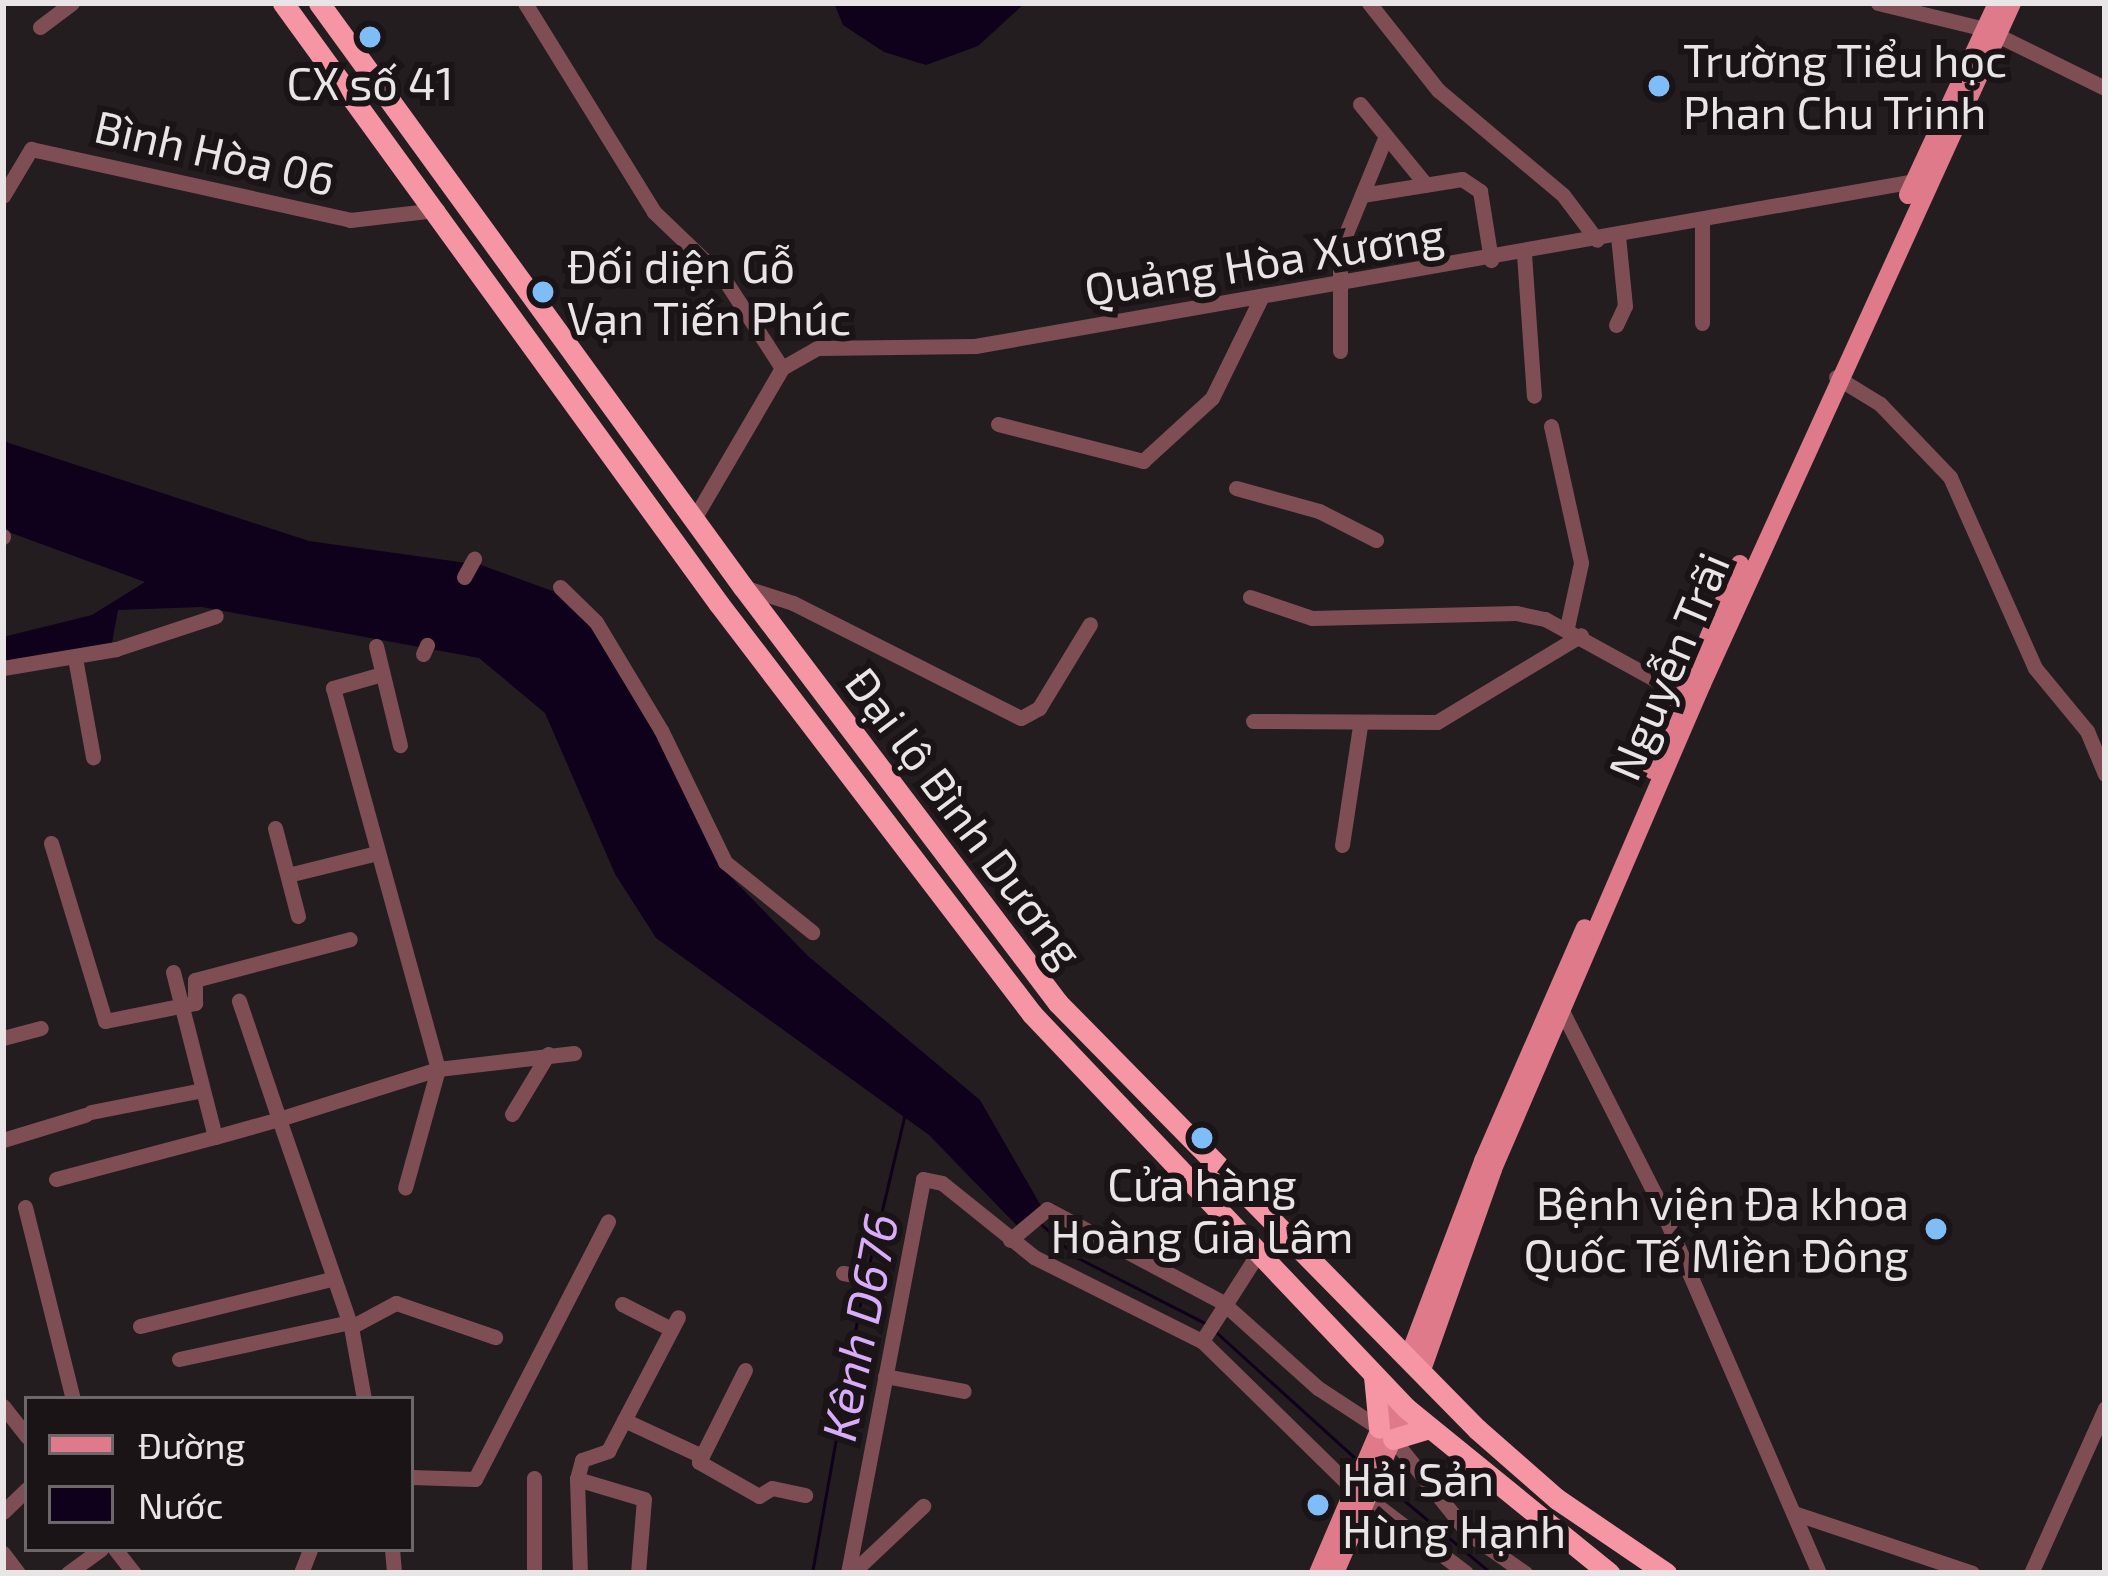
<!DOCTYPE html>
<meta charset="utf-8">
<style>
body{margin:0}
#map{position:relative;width:2108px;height:1576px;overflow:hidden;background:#241d20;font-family:"Exo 2",sans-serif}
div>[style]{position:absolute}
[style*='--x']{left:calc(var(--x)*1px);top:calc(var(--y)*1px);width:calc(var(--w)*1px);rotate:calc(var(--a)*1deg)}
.water>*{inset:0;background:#0f001b}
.stream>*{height:3px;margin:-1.5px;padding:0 1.5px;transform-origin:1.5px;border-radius:1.5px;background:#0f001b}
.minor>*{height:15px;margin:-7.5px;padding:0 7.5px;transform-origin:7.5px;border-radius:7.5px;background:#7f4e55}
.major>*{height:18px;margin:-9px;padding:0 9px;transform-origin:9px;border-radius:9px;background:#de7a8a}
.highway>*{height:21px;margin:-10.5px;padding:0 10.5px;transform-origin:10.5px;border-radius:10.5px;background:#f695a3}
.dots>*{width:33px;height:33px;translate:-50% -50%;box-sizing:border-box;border:6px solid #1b1417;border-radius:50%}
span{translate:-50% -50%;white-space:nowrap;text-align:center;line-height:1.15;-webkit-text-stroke:12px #1b1417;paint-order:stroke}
.poi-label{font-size:45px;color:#e9e4e6}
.left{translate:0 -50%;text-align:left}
.right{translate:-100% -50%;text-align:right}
.street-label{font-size:45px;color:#e9e4e6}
.water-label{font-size:48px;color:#d8acfa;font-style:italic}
.frame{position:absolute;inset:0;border:6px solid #e9e4e6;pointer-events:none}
.legend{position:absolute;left:24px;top:1396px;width:390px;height:156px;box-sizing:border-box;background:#1b1417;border:3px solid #6d676a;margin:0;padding:15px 21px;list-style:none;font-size:36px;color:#e9e4e6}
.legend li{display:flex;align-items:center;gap:24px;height:60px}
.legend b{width:60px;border:3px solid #6d676a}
</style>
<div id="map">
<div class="water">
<i style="clip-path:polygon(834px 3px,1025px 3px,978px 46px,926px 65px,884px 52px,843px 25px)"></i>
<i style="clip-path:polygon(3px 441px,309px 541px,481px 565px,558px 593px,591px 625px,659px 735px,722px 868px,808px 956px,980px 1100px,1044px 1211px,1023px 1232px,929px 1135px,656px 938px,615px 874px,545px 713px,479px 658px,202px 607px,118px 610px,112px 643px,3px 664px,3px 637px,92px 615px,145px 582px,3px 530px)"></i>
</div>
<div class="stream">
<i style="--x:1040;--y:1223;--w:50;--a:43.4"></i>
<i style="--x:1076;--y:1257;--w:145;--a:27.1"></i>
<i style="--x:867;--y:1273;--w:164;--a:-76.6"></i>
<i style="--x:1217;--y:1333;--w:189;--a:42.2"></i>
<i style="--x:1382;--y:1482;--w:142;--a:39.9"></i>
<i style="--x:812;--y:1573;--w:296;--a:-79.9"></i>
</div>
<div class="minor">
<i style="--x:525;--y:3;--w:246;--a:58.3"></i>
<i style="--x:654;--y:212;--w:97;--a:43.7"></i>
<i style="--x:724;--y:279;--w:106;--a:56.9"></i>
<i style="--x:1369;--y:3;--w:111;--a:51.6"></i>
<i style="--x:1438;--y:90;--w:163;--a:40"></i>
<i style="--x:1563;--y:195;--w:56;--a:52.9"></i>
<i style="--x:1878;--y:3;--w:110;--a:13.7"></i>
<i style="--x:1985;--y:29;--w:134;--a:26.2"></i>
<i style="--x:40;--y:27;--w:40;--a:-37"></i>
<i style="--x:1360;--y:104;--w:104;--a:50.8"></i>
<i style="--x:1362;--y:195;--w:101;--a:-9.1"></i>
<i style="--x:1462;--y:179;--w:22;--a:34"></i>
<i style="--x:1480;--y:191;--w:70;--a:80.9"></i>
<i style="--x:3;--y:196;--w:55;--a:-59.2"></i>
<i style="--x:31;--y:149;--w:327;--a:12.5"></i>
<i style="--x:350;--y:220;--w:88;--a:-6.6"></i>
<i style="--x:1702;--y:220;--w:103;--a:90"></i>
<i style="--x:1524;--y:254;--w:142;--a:86"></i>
<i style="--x:1616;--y:325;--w:21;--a:-65"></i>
<i style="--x:1625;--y:306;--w:70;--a:-95.7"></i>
<i style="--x:1340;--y:351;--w:103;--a:-90"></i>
<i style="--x:1340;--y:248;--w:121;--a:-67.7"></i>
<i style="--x:1836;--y:377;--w:52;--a:31.5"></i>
<i style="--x:1880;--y:404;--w:101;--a:46.2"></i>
<i style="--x:1950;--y:477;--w:209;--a:66"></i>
<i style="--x:2035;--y:668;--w:82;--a:50.5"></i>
<i style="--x:2087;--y:731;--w:47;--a:67.3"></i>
<i style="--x:998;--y:424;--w:150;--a:14.3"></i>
<i style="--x:1143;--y:461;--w:93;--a:-42.4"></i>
<i style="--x:1212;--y:398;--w:111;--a:-63.9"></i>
<i style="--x:1551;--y:426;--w:140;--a:77.6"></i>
<i style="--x:1581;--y:563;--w:66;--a:102.3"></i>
<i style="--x:1236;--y:488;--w:86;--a:15.5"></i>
<i style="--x:1319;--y:511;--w:64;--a:27"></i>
<i style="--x:695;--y:517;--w:173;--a:-59.7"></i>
<i style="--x:782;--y:368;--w:40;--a:-29.7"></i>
<i style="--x:817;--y:348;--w:158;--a:-0.7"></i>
<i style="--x:975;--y:346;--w:959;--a:-9.96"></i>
<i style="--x:3;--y:537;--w:1;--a:-90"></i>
<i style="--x:464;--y:577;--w:21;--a:-61"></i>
<i style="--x:560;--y:587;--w:50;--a:44.2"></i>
<i style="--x:596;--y:622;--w:126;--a:59"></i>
<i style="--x:661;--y:730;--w:147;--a:64.1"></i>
<i style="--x:725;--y:862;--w:112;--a:38.8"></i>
<i style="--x:746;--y:588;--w:49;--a:17.7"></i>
<i style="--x:793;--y:603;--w:255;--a:26.8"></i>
<i style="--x:1021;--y:718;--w:21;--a:-29"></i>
<i style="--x:1039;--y:708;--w:98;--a:-58.7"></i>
<i style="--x:1250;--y:597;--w:65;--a:18.7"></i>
<i style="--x:1312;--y:618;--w:204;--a:-1.4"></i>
<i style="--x:1516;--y:613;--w:30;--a:12"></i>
<i style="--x:1545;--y:619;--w:158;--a:28.8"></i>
<i style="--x:376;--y:646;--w:102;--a:76.4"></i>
<i style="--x:423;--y:654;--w:10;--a:-66"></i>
<i style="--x:75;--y:658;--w:101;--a:79.7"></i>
<i style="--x:3;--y:668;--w:115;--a:-9.5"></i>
<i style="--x:116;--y:649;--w:105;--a:-18.3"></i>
<i style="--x:382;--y:674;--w:51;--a:164.1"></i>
<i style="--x:333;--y:688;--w:395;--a:74.6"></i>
<i style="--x:438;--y:1069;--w:123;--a:105.5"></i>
<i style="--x:1253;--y:721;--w:184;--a:0.3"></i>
<i style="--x:1437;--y:722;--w:168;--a:-31.1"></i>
<i style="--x:275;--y:828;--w:91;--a:75.4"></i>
<i style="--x:51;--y:843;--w:186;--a:73.1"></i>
<i style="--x:105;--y:1021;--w:92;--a:-11.3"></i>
<i style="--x:195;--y:1003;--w:23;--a:-90"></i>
<i style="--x:195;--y:980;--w:160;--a:-14.8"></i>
<i style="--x:1342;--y:845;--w:120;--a:-81.4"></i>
<i style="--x:288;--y:875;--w:88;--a:-13.9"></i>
<i style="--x:173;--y:972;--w:170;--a:75.7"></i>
<i style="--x:215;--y:1137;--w:66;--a:-15.7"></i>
<i style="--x:279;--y:1119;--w:125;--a:-108.7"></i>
<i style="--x:1559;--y:1005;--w:212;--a:63.1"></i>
<i style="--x:1655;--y:1194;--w:413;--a:66.6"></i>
<i style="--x:3;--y:1038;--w:39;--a:-15"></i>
<i style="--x:91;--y:1112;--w:113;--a:-11.2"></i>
<i style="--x:512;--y:1114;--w:70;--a:-59"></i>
<i style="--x:3;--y:1140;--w:86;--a:-17"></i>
<i style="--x:56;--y:1179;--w:164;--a:-14.8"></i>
<i style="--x:25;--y:1207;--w:198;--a:76"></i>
<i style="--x:1010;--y:1240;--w:48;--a:-40"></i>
<i style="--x:1047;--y:1209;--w:198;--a:28"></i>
<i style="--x:1222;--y:1302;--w:129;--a:41.9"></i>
<i style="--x:1318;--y:1388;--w:73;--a:33.3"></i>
<i style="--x:843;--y:1273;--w:22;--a:10"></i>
<i style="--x:622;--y:1304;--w:55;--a:27"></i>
<i style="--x:140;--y:1326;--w:198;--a:-13.8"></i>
<i style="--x:351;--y:1327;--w:51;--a:-28.1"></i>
<i style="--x:396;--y:1303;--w:105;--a:19"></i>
<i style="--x:1202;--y:1341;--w:102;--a:-57.4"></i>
<i style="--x:179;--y:1359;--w:175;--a:-12.2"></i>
<i style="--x:745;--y:1370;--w:103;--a:116.6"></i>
<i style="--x:699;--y:1462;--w:69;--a:29.5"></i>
<i style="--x:759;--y:1496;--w:15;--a:-32"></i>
<i style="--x:772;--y:1488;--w:34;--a:12"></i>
<i style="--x:885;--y:1376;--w:80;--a:10.8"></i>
<i style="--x:364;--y:1399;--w:73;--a:-100.2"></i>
<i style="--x:351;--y:1327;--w:220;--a:-109.1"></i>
<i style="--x:279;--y:1119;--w:167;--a:-17.5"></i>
<i style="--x:438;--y:1069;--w:137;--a:-6.7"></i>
<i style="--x:3;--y:1406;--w:39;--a:52"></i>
<i style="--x:624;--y:1420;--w:86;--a:24.8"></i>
<i style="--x:1393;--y:1439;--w:120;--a:51.4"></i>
<i style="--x:1468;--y:1533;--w:70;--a:35.1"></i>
<i style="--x:411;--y:1477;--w:64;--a:1.8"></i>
<i style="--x:475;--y:1479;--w:290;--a:-62.7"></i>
<i style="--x:534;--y:1478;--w:95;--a:90"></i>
<i style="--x:577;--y:1479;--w:94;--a:88.2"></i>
<i style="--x:1367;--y:1498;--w:124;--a:37.1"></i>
<i style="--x:3;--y:1512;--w:33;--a:-44"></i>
<i style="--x:1794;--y:1513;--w:188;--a:18.6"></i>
<i style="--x:115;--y:1549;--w:31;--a:52"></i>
<i style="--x:392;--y:1549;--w:24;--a:85"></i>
<i style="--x:3;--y:1553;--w:25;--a:53"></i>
<i style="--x:68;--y:1573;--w:41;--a:-36"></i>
<i style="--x:301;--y:1573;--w:26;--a:-69"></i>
<i style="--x:638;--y:1573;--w:74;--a:-85.4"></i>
<i style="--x:644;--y:1499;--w:70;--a:-163.4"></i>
<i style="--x:577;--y:1479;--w:20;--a:-75"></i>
<i style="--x:582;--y:1460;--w:28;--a:-19"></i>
<i style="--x:608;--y:1451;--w:151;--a:-62.4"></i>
<i style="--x:848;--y:1573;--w:401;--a:-79.2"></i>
<i style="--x:923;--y:1179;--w:19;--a:12"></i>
<i style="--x:942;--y:1183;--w:118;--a:38.8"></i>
<i style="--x:1034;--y:1257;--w:188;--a:26.6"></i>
<i style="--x:1202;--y:1341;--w:210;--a:44.4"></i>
<i style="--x:852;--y:1573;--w:98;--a:-43.3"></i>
<i style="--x:2031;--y:1573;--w:181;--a:-65.8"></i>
</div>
<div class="major">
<i style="--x:1908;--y:195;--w:212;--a:-65.1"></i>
<i style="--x:1652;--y:770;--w:224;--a:-66.9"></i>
<i style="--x:1409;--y:1356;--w:209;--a:-69.2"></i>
<i style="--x:1483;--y:1161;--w:254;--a:-66.4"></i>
<i style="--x:1422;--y:1370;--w:213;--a:-70.5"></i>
<i style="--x:1493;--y:1169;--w:528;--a:-66.69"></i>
<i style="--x:1702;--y:684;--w:748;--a:-65.52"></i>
<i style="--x:1318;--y:1573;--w:193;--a:-66.8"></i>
<i style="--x:1335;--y:1573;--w:180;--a:-66.7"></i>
</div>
<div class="highway">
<i style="--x:283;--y:3;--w:742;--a:54.04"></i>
<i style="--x:719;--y:604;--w:516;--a:52.64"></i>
<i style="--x:1032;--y:1014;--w:543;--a:46.49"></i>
<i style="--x:1406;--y:1408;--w:262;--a:39.1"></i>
<i style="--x:319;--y:3;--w:722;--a:54.02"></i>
<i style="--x:743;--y:587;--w:522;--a:52.87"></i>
<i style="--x:1058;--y:1003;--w:598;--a:45.47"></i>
<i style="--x:1477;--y:1429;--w:106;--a:41.2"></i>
<i style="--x:1557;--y:1499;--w:132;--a:34.2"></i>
<i style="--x:1374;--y:1376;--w:52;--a:84.5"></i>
<i style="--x:1393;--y:1439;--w:38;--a:-17"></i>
</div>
<div class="dots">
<i style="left:370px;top:37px;background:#7fbdf9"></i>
<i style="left:1659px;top:86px;background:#7fbdf9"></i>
<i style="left:543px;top:292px;background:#7fbdf9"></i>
<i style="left:1202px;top:1138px;background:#7fbdf9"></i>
<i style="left:1936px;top:1229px;background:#7fbdf9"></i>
<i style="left:1318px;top:1505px;background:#7fbdf9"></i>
</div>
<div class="poi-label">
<span class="left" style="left:1683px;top:86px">Trường Tiểu học<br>Phan Chu Trinh</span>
<span style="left:370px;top:83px">CX số 41</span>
<span class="left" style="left:567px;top:292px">Đối diện Gỗ<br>Vạn Tiến Phúc</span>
<span style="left:1202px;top:1210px">Cửa hàng<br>Hoàng Gia Lâm</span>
<span class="right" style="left:1909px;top:1229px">Bệnh viện Đa khoa<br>Quốc Tế Miền Đông</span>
<span class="left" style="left:1342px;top:1505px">Hải Sản<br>Hùng Hạnh</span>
</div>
<div class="street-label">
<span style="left:215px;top:152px;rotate:13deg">Bình Hòa 06</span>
<span style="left:1264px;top:261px;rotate:-9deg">Quảng Hòa Xương</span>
<span style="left:1668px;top:666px;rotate:-67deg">Nguyễn Trãi</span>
<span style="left:965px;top:817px;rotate:53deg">Đại lộ Bình Dương</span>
</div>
<div class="water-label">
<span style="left:859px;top:1327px;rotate:-79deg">Kênh D676</span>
</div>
<div class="frame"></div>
<ul class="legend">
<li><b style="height:15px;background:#de7a8a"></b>Đường</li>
<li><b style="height:33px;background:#0f001b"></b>Nước</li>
</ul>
</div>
